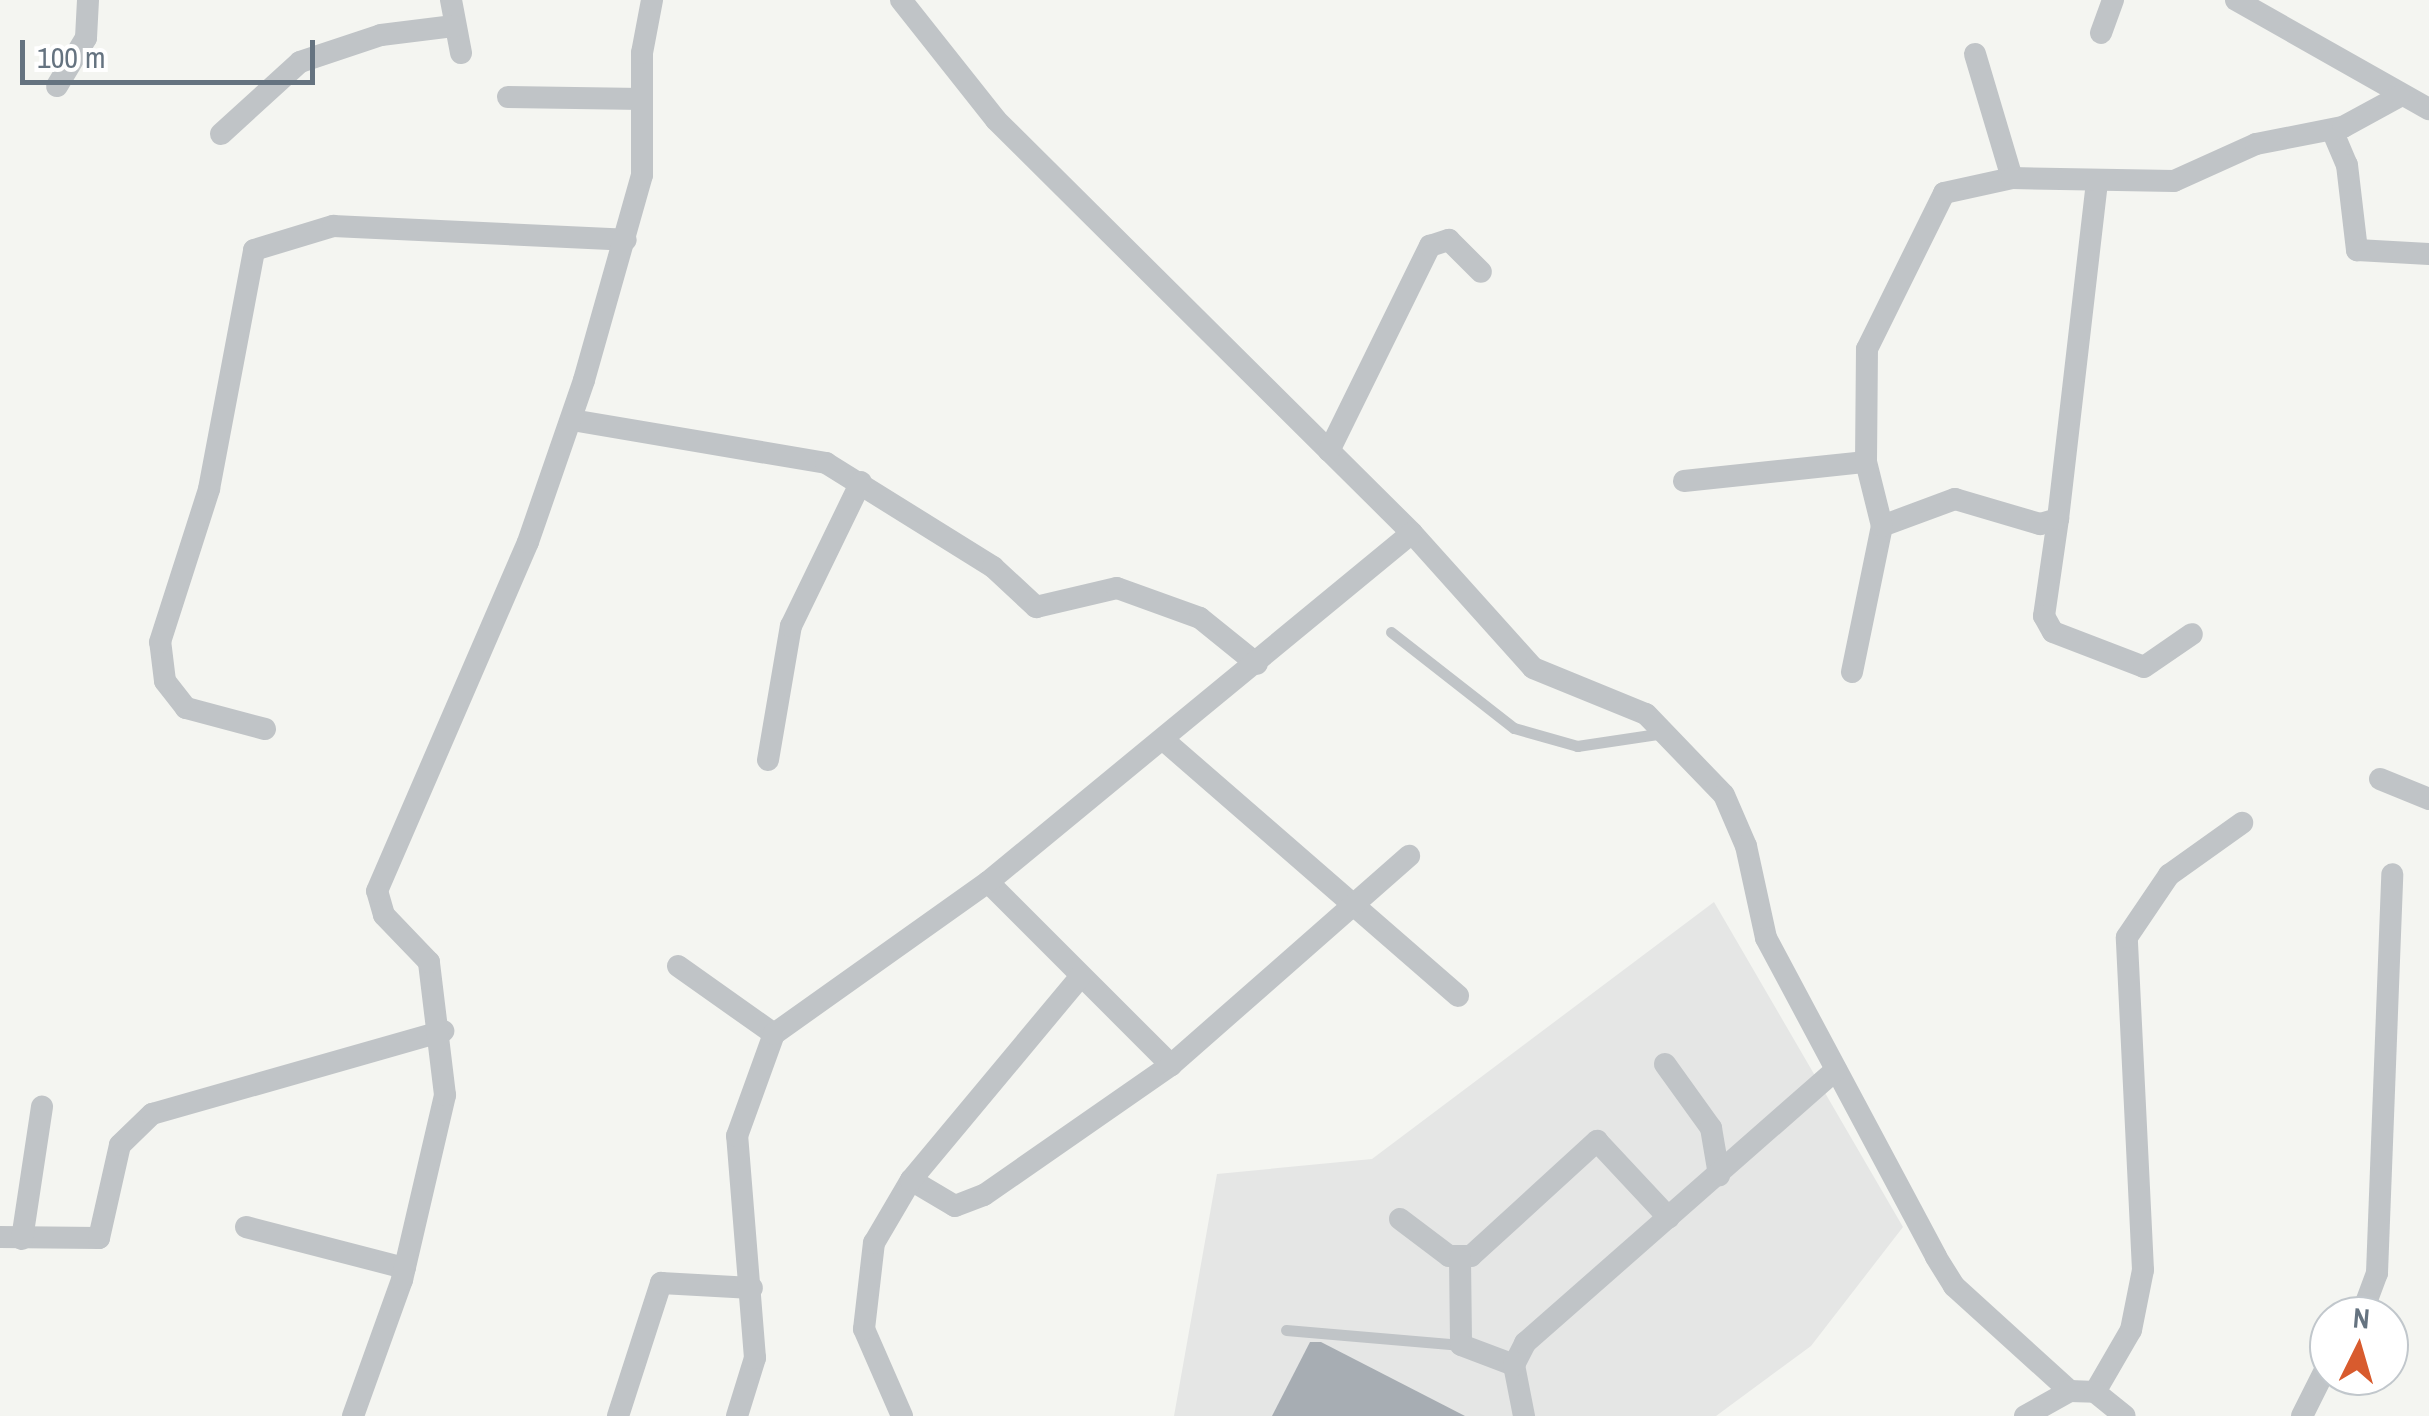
<!DOCTYPE html>
<style>
body{margin:0}
#map{position:relative;width:2429px;height:1416px;overflow:hidden;background:#f4f5f1;font-family:"Archivo Narrow",sans-serif}
div>[style]{position:absolute}
[style*='--x']{left:calc(var(--x)*1px);top:calc(var(--y)*1px);width:calc(var(--w)*1px);rotate:calc(var(--a)*1deg)}
.built>*{inset:0;background:#e5e6e5}
.building>*{inset:0;background:#a7adb3}
.lane>*{height:11px;margin:-5.5px;padding:0 5.5px;transform-origin:5.5px;border-radius:5.5px;background:#c0c4c7}
.street>*{height:22px;margin:-11px;padding:0 11px;transform-origin:11px;border-radius:11px;background:#c0c4c7}
span{translate:-50% -50%;white-space:nowrap;text-align:center;line-height:1.15;-webkit-text-stroke:10px #fff;paint-order:stroke}
.north{position:absolute;left:2309px;top:1296px;width:100px;height:100px;box-sizing:border-box;background:#fff;border:2px solid #c1c7cc;border-radius:50%;rotate:5deg;font-size:28px;font-weight:700;line-height:40px;text-align:center;color:#657380}
.north::after{content:'';display:block;margin:auto;width:35px;height:45px;background:#d85b2e;clip-path:polygon(50% 0,100% 100%,50% 72%,0 100%)}
.scale{position:absolute;left:20px;top:40px;width:295px;height:45px;box-sizing:border-box;border:5px solid #657380;border-top:0;padding-left:12px;font-size:30px;line-height:35px;white-space:nowrap;color:#657380;-webkit-text-stroke:8px #fff;paint-order:stroke}
</style>
<div id="map">
<div class="built">
<i style="clip-path:polygon(1714px 902px,1903px 1227px,1811px 1346px,1716px 1416px,1174px 1416px,1217px 1174px,1372px 1159px)"></i>
</div>
<div class="building">
<i style="clip-path:polygon(1310px 1342px,1321px 1342px,1465px 1416px,1272px 1416px)"></i>
</div>
<div class="lane">
<i style="--x:1391;--y:632;--w:156;--a:38"></i>
<i style="--x:1514;--y:728;--w:66;--a:15.9"></i>
<i style="--x:1577;--y:746;--w:88;--a:-8.5"></i>
<i style="--x:1286;--y:1330;--w:176;--a:4.9"></i>
</div>
<div class="street">
<i style="--x:451;--y:0;--w:54;--a:79.3"></i>
<i style="--x:901;--y:0;--w:153;--a:51.6"></i>
<i style="--x:996;--y:120;--w:586;--a:44.79"></i>
<i style="--x:1412;--y:533;--w:181;--a:48.1"></i>
<i style="--x:1533;--y:668;--w:122;--a:22.2"></i>
<i style="--x:1646;--y:714;--w:112;--a:46.1"></i>
<i style="--x:1724;--y:795;--w:56;--a:66.7"></i>
<i style="--x:1746;--y:846;--w:94;--a:77.7"></i>
<i style="--x:1766;--y:938;--w:361;--a:61.9"></i>
<i style="--x:1936;--y:1257;--w:34;--a:58"></i>
<i style="--x:1954;--y:1286;--w:156;--a:42.2"></i>
<i style="--x:2236;--y:0;--w:222;--a:29.5"></i>
<i style="--x:2101;--y:33;--w:35;--a:-70"></i>
<i style="--x:1975;--y:54;--w:129;--a:73.4"></i>
<i style="--x:57;--y:86;--w:56;--a:-58.9"></i>
<i style="--x:86;--y:38;--w:38;--a:-87"></i>
<i style="--x:508;--y:97;--w:134;--a:0.9"></i>
<i style="--x:2332;--y:130;--w:38;--a:67"></i>
<i style="--x:2347;--y:165;--w:86;--a:83.3"></i>
<i style="--x:2357;--y:250;--w:72;--a:3.2"></i>
<i style="--x:221;--y:134;--w:107;--a:-42.3"></i>
<i style="--x:300;--y:62;--w:85;--a:-18.4"></i>
<i style="--x:381;--y:35;--w:73;--a:-7.1"></i>
<i style="--x:572;--y:420;--w:258;--a:9.6"></i>
<i style="--x:826;--y:463;--w:197;--a:31.9"></i>
<i style="--x:993;--y:567;--w:59;--a:42.9"></i>
<i style="--x:1036;--y:607;--w:83;--a:-13.2"></i>
<i style="--x:1117;--y:588;--w:88;--a:19.9"></i>
<i style="--x:1200;--y:618;--w:73;--a:38.9"></i>
<i style="--x:1329;--y:451;--w:229;--a:-63.8"></i>
<i style="--x:1430;--y:246;--w:20;--a:-18"></i>
<i style="--x:1449;--y:240;--w:45;--a:45"></i>
<i style="--x:1684;--y:481;--w:183;--a:-6"></i>
<i style="--x:2058;--y:519;--w:98;--a:98.2"></i>
<i style="--x:2044;--y:616;--w:18;--a:61"></i>
<i style="--x:2053;--y:632;--w:97;--a:21"></i>
<i style="--x:2144;--y:667;--w:58;--a:-34.5"></i>
<i style="--x:1882;--y:526;--w:78;--a:-20.3"></i>
<i style="--x:1955;--y:499;--w:89;--a:16.4"></i>
<i style="--x:2040;--y:524;--w:19;--a:-16"></i>
<i style="--x:2058;--y:519;--w:337;--a:-83.4"></i>
<i style="--x:1852;--y:672;--w:149;--a:-78.4"></i>
<i style="--x:1882;--y:526;--w:66;--a:-104"></i>
<i style="--x:1866;--y:462;--w:113;--a:-89.5"></i>
<i style="--x:1867;--y:349;--w:174;--a:-63.7"></i>
<i style="--x:1944;--y:193;--w:70;--a:-12.4"></i>
<i style="--x:2012;--y:178;--w:162;--a:1.1"></i>
<i style="--x:2174;--y:181;--w:90;--a:-24.3"></i>
<i style="--x:2256;--y:144;--w:89;--a:-11.1"></i>
<i style="--x:2343;--y:127;--w:63;--a:-28.6"></i>
<i style="--x:265;--y:729;--w:82;--a:-165.1"></i>
<i style="--x:186;--y:708;--w:34;--a:-128"></i>
<i style="--x:165;--y:681;--w:39;--a:-97"></i>
<i style="--x:160;--y:642;--w:161;--a:-72.2"></i>
<i style="--x:209;--y:489;--w:243;--a:-79.3"></i>
<i style="--x:254;--y:250;--w:83;--a:-16.9"></i>
<i style="--x:333;--y:226;--w:293;--a:2.7"></i>
<i style="--x:1166;--y:742;--w:387;--a:41"></i>
<i style="--x:768;--y:760;--w:136;--a:-80.3"></i>
<i style="--x:791;--y:626;--w:160;--a:-64.1"></i>
<i style="--x:2380;--y:779;--w:53;--a:22.2"></i>
<i style="--x:988;--y:882;--w:259;--a:45"></i>
<i style="--x:678;--y:966;--w:118;--a:35.3"></i>
<i style="--x:1665;--y:1064;--w:79;--a:54.3"></i>
<i style="--x:1711;--y:1128;--w:48;--a:80.3"></i>
<i style="--x:911;--y:1180;--w:51;--a:30.6"></i>
<i style="--x:955;--y:1206;--w:31;--a:-21"></i>
<i style="--x:984;--y:1195;--w:228;--a:-34.8"></i>
<i style="--x:1171;--y:1065;--w:317;--a:-41.3"></i>
<i style="--x:1400;--y:1219;--w:61;--a:37.1"></i>
<i style="--x:1449;--y:1256;--w:22;--a:0"></i>
<i style="--x:1471;--y:1256;--w:171;--a:-42.4"></i>
<i style="--x:1597;--y:1141;--w:105;--a:46.9"></i>
<i style="--x:246;--y:1227;--w:164;--a:14.5"></i>
<i style="--x:0;--y:1237;--w:99;--a:0.6"></i>
<i style="--x:99;--y:1238;--w:95;--a:-77.3"></i>
<i style="--x:120;--y:1145;--w:45;--a:-44.1"></i>
<i style="--x:152;--y:1114;--w:303;--a:-15.9"></i>
<i style="--x:22;--y:1239;--w:134;--a:-81.4"></i>
<i style="--x:1460;--y:1259;--w:86;--a:89.3"></i>
<i style="--x:1461;--y:1345;--w:57;--a:20.7"></i>
<i style="--x:2361;--y:1316;--w:46;--a:-69.6"></i>
<i style="--x:2377;--y:1273;--w:399;--a:-87.8"></i>
<i style="--x:2095;--y:1392;--w:72;--a:-59.9"></i>
<i style="--x:2131;--y:1330;--w:61;--a:-78.7"></i>
<i style="--x:2143;--y:1270;--w:333;--a:-92.8"></i>
<i style="--x:2127;--y:937;--w:75;--a:-55.9"></i>
<i style="--x:2169;--y:875;--w:90;--a:-35.5"></i>
<i style="--x:353;--y:1416;--w:145;--a:-70.2"></i>
<i style="--x:402;--y:1280;--w:190;--a:-76.9"></i>
<i style="--x:445;--y:1095;--w:134;--a:-96.9"></i>
<i style="--x:429;--y:962;--w:65;--a:-133.8"></i>
<i style="--x:384;--y:915;--w:25;--a:-106"></i>
<i style="--x:377;--y:891;--w:380;--a:-66.6"></i>
<i style="--x:528;--y:542;--w:171;--a:-70.9"></i>
<i style="--x:584;--y:380;--w:213;--a:-74.2"></i>
<i style="--x:642;--y:175;--w:122;--a:-90"></i>
<i style="--x:642;--y:53;--w:54;--a:-79.3"></i>
<i style="--x:618;--y:1416;--w:140;--a:-72.1"></i>
<i style="--x:661;--y:1283;--w:91;--a:3.1"></i>
<i style="--x:737;--y:1416;--w:61;--a:-72.8"></i>
<i style="--x:755;--y:1358;--w:223;--a:-94.6"></i>
<i style="--x:737;--y:1136;--w:109;--a:-70.1"></i>
<i style="--x:774;--y:1034;--w:262;--a:-35.4"></i>
<i style="--x:988;--y:882;--w:549;--a:-39.46"></i>
<i style="--x:902;--y:1416;--w:95;--a:-113.6"></i>
<i style="--x:864;--y:1329;--w:87;--a:-83.4"></i>
<i style="--x:874;--y:1243;--w:73;--a:-59.6"></i>
<i style="--x:911;--y:1180;--w:264;--a:-50.2"></i>
<i style="--x:1524;--y:1416;--w:52;--a:-101.1"></i>
<i style="--x:1514;--y:1365;--w:25;--a:-63"></i>
<i style="--x:1525;--y:1343;--w:414;--a:-41.3"></i>
<i style="--x:2025;--y:1416;--w:51;--a:-29.1"></i>
<i style="--x:2070;--y:1391;--w:25;--a:2"></i>
<i style="--x:2095;--y:1392;--w:38;--a:39"></i>
<i style="--x:2302;--y:1416;--w:60;--a:-63.4"></i>
</div>
<div class="north">N</div>
<div class="scale">100 m</div>
</div>
